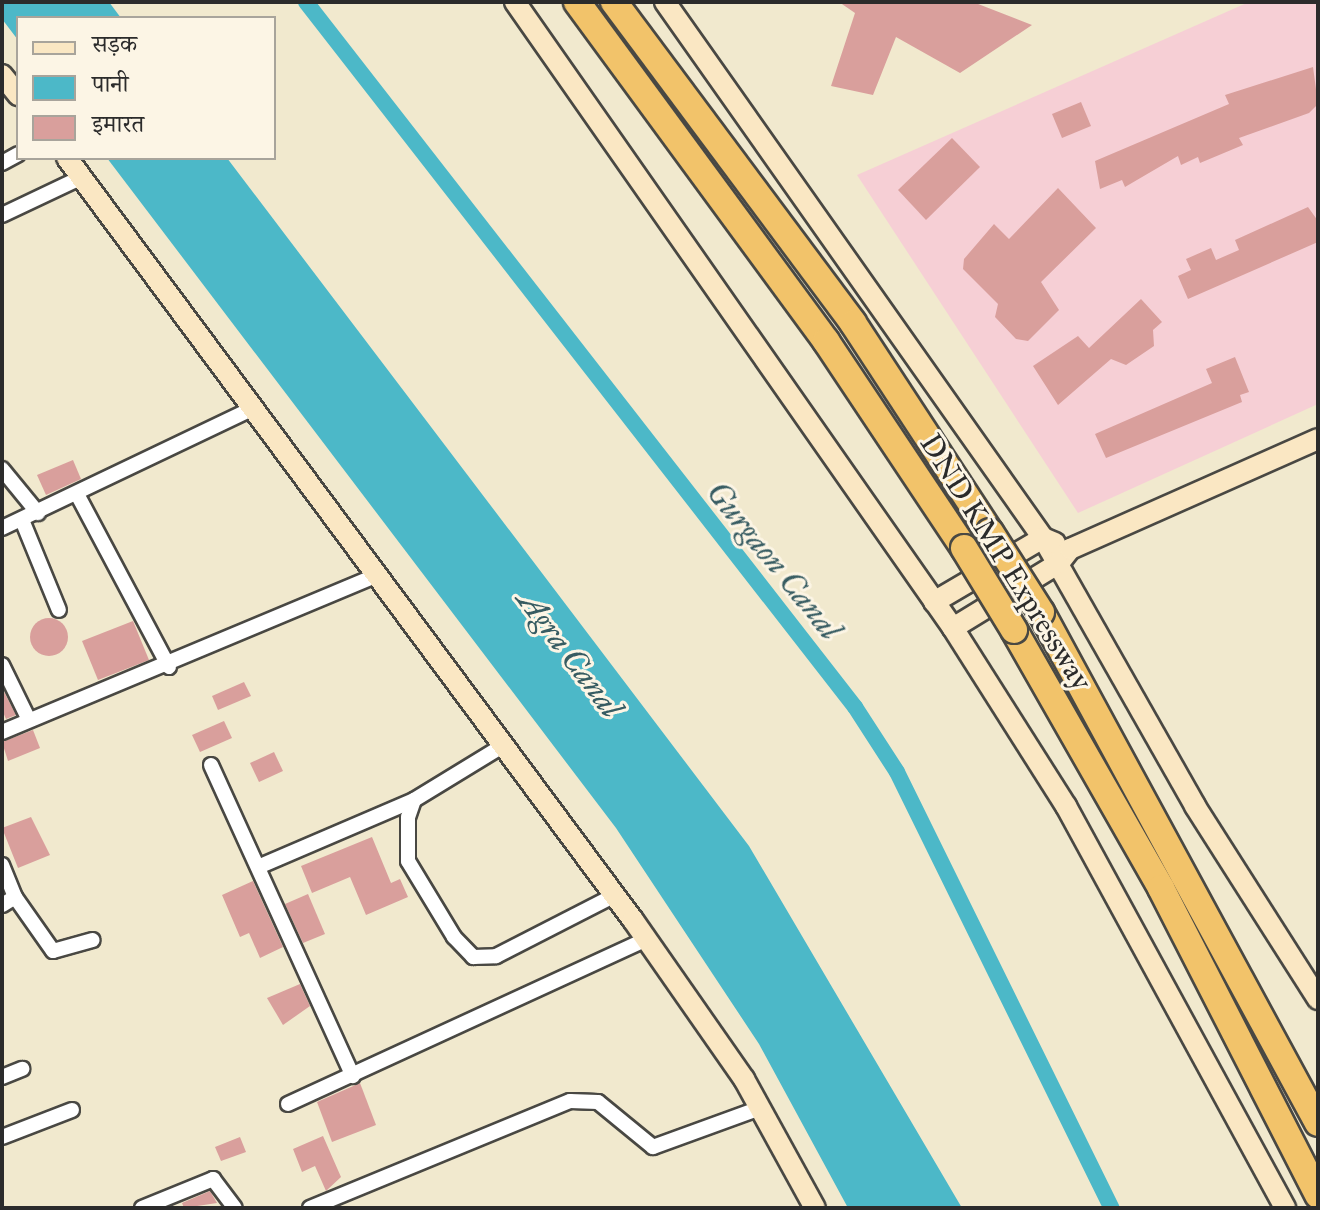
<!DOCTYPE html>
<meta charset="utf-8">
<style>
body{margin:0}
#map{position:relative;width:1320px;height:1210px;overflow:hidden;background:#f1e9ce;font-family:"IM FELL Great Primer","Noto Serif Devanagari",serif}
div>[style]{position:absolute}
[style*='--x']{left:calc(var(--x)*1px);top:calc(var(--y)*1px);width:calc(var(--w)*1px);rotate:calc(var(--a)*1deg)}
.built>*{inset:0;background:#f6cfd5}
.water>*{inset:0;background:#4cb8c8}
.canal>*{height:16px;margin:-8px;padding:0 8px;transform-origin:8px;border-radius:8px;background:#4cb8c8}
.building>*{inset:0;background:#d99f9c}
.round{border-radius:50%}
.roads{filter:drop-shadow(2px 0 #494843) drop-shadow(-2px 0 #494843) drop-shadow(0 2px #494843) drop-shadow(0 -2px #494843)}
.street>*{height:14px;margin:-7px;padding:0 7px;transform-origin:7px;border-radius:7px;background:#fff}
.secondary>*{height:20px;margin:-10px;padding:0 10px;transform-origin:10px;border-radius:10px;background:#fae7c3}
.highway>*{height:26px;margin:-13px;padding:0 13px;transform-origin:13px;border-radius:13px;background:#f2c36a}
.bridges{filter:drop-shadow(2px 0 #494843) drop-shadow(-2px 0 #494843) drop-shadow(0 2px #494843) drop-shadow(0 -2px #494843)}
.highway-bridge>*{height:26px;margin:-13px;padding:0 13px;transform-origin:13px;border-radius:13px;background:#f2c36a}
span{translate:-50% -50%;white-space:nowrap;text-align:center;line-height:1.15;-webkit-text-stroke:6px #fcf5e5;paint-order:stroke}
.street-label{font-size:30px;color:#2b2b2b}
.water-label{font-size:32px;color:#375c62;font-style:italic}
.frame{position:absolute;inset:0;border:4px solid #2b2b2b;pointer-events:none}
.legend{position:absolute;left:16px;top:16px;width:260px;height:144px;box-sizing:border-box;background:#fcf5e5;border:2px solid #a8a49b;margin:0;padding:10px 14px;list-style:none;font-size:24px;color:#2b2b2b}
.legend li{display:flex;align-items:center;gap:16px;height:40px}
.legend b{width:40px;border:2px solid #a8a49b}
</style>
<div id="map">
<div class="built">
<i style="clip-path:polygon(1249px 2px,1318px 2px,1318px 404px,1078px 513px,857px 175px)"></i>
</div>
<div class="water">
<i style="clip-path:polygon(2px 2px,109px 2px,121px 18px,18px 18px,18px 40px,2px 19px)"></i>
<i style="clip-path:polygon(107px 158px,227px 158px,749px 846px,962px 1208px,848px 1208px,759px 1044px,616px 828px)"></i>
</div>
<div class="canal">
<i style="--x:306;--y:2;--w:894;--a:52.09"></i>
<i style="--x:855;--y:707;--w:77;--a:57.1"></i>
<i style="--x:897;--y:772;--w:486;--a:63.8"></i>
</div>
<div class="building">
<i style="clip-path:polygon(839px 2px,973px 2px,1032px 25px,960px 73px,896px 37px,873px 95px,831px 86px,855px 13px)"></i>
<i style="clip-path:polygon(1313px 67px,1318px 104px,1309px 113px,1239px 138px,1243px 145px,1200px 163px,1198px 157px,1181px 165px,1178px 156px,1125px 187px,1122px 180px,1100px 189px,1095px 161px,1229px 104px,1225px 95px)"></i>
<i style="clip-path:polygon(1081px 102px,1091px 126px,1062px 138px,1052px 114px)"></i>
<i style="clip-path:polygon(952px 138px,980px 167px,926px 220px,898px 190px)"></i>
<i style="clip-path:polygon(1058px 188px,1096px 228px,1041px 282px,1059px 310px,1028px 341px,1016px 339px,995px 317px,998px 304px,963px 269px,964px 259px,994px 224px,1009px 239px)"></i>
<i style="clip-path:polygon(1308px 207px,1318px 221px,1318px 242px,1188px 299px,1178px 276px,1191px 270px,1186px 259px,1211px 248px,1216px 260px,1239px 250px,1235px 240px)"></i>
<i style="clip-path:polygon(1141px 299px,1162px 322px,1153px 330px,1154px 346px,1126px 365px,1111px 359px,1058px 405px,1033px 366px,1078px 336px,1089px 348px)"></i>
<i style="clip-path:polygon(1235px 357px,1249px 392px,1240px 395px,1242px 402px,1106px 458px,1095px 434px,1212px 383px,1206px 369px)"></i>
<i style="clip-path:polygon(73px 460px,81px 479px,46px 495px,37px 475px)"></i>
<i class="round" style="left:30px;top:618px;width:38px;height:38px"></i>
<i style="clip-path:polygon(133px 621px,149px 660px,98px 680px,82px 641px)"></i>
<i style="clip-path:polygon(244px 682px,251px 696px,218px 710px,212px 696px)"></i>
<i style="clip-path:polygon(2px 688px,16px 715px,6px 719px,2px 710px)"></i>
<i style="clip-path:polygon(224px 721px,232px 738px,200px 752px,192px 735px)"></i>
<i style="clip-path:polygon(33px 730px,40px 748px,8px 761px,2px 742px)"></i>
<i style="clip-path:polygon(274px 752px,283px 771px,259px 782px,250px 763px)"></i>
<i style="clip-path:polygon(31px 817px,50px 855px,18px 868px,2px 828px)"></i>
<i style="clip-path:polygon(372px 837px,391px 883px,400px 879px,408px 897px,366px 915px,350px 877px,312px 893px,301px 866px)"></i>
<i style="clip-path:polygon(253px 881px,283px 947px,260px 958px,249px 933px,240px 937px,222px 895px)"></i>
<i style="clip-path:polygon(308px 894px,325px 934px,303px 943px,285px 904px)"></i>
<i style="clip-path:polygon(300px 984px,310px 1006px,283px 1025px,267px 998px)"></i>
<i style="clip-path:polygon(360px 1083px,376px 1125px,332px 1142px,317px 1102px)"></i>
<i style="clip-path:polygon(323px 1136px,341px 1177px,326px 1191px,315px 1166px,302px 1172px,293px 1149px)"></i>
<i style="clip-path:polygon(240px 1137px,246px 1152px,221px 1161px,215px 1147px)"></i>
<i style="clip-path:polygon(210px 1191px,217px 1203px,184px 1208px,182px 1203px)"></i>
</div>
<div class="roads">
<div class="street">
<i style="--x:2;--y:163;--w:18;--a:-29"></i>
<i style="--x:2;--y:215;--w:89;--a:-25.4"></i>
<i style="--x:2;--y:469;--w:57;--a:50.7"></i>
<i style="--x:77;--y:494;--w:196;--a:62"></i>
<i style="--x:22;--y:520;--w:97;--a:67.7"></i>
<i style="--x:2;--y:528;--w:279;--a:-25.5"></i>
<i style="--x:2;--y:665;--w:61;--a:63.9"></i>
<i style="--x:2;--y:732;--w:407;--a:-22.7"></i>
<i style="--x:504;--y:745;--w:105;--a:148.6"></i>
<i style="--x:414;--y:800;--w:18;--a:109"></i>
<i style="--x:408;--y:817;--w:44;--a:90"></i>
<i style="--x:408;--y:861;--w:89;--a:58.8"></i>
<i style="--x:454;--y:937;--w:28;--a:46"></i>
<i style="--x:473;--y:957;--w:23;--a:-2"></i>
<i style="--x:496;--y:956;--w:134;--a:-27.1"></i>
<i style="--x:211;--y:765;--w:342;--a:65.5"></i>
<i style="--x:2;--y:865;--w:35;--a:68"></i>
<i style="--x:15;--y:897;--w:15;--a:148"></i>
<i style="--x:258;--y:867;--w:170;--a:-23.2"></i>
<i style="--x:15;--y:897;--w:66;--a:54.9"></i>
<i style="--x:53;--y:951;--w:41;--a:-15.4"></i>
<i style="--x:2;--y:1077;--w:22;--a:-22"></i>
<i style="--x:288;--y:1104;--w:394;--a:-24.7"></i>
<i style="--x:2;--y:1137;--w:75;--a:-21.1"></i>
<i style="--x:142;--y:1208;--w:77;--a:-22.2"></i>
<i style="--x:213;--y:1179;--w:36;--a:53"></i>
<i style="--x:310;--y:1208;--w:281;--a:-22.4"></i>
<i style="--x:570;--y:1101;--w:28;--a:2"></i>
<i style="--x:598;--y:1102;--w:71;--a:39.3"></i>
<i style="--x:653;--y:1147;--w:114;--a:-20"></i>
</div>
<div class="secondary">
<i style="--x:515;--y:2;--w:764;--a:55.02"></i>
<i style="--x:953;--y:628;--w:211;--a:57.6"></i>
<i style="--x:1066;--y:806;--w:458;--a:61.4"></i>
<i style="--x:665;--y:2;--w:656;--a:54.81"></i>
<i style="--x:1043;--y:538;--w:308;--a:60.4"></i>
<i style="--x:1195;--y:806;--w:229;--a:57.5"></i>
<i style="--x:2;--y:75;--w:26;--a:51"></i>
<i style="--x:67;--y:158;--w:949;--a:53.4"></i>
<i style="--x:633;--y:920;--w:194;--a:55.1"></i>
<i style="--x:744;--y:1079;--w:147;--a:61.2"></i>
<i style="--x:934;--y:602;--w:126;--a:-30.4"></i>
<i style="--x:1043;--y:538;--w:13;--a:23"></i>
<i style="--x:953;--y:628;--w:124;--a:-31.5"></i>
<i style="--x:1059;--y:563;--w:18;--a:-52"></i>
<i style="--x:1070;--y:549;--w:271;--a:-23.9"></i>
</div>
<div class="highway">
<i style="--x:577;--y:2;--w:421;--a:53.7"></i>
<i style="--x:826;--y:341;--w:249;--a:56.3"></i>
<i style="--x:614;--y:2;--w:400;--a:53.3"></i>
<i style="--x:853;--y:323;--w:250;--a:56.8"></i>
<i style="--x:1041;--y:612;--w:581;--a:61.54"></i>
<i style="--x:1014;--y:630;--w:297;--a:60.3"></i>
<i style="--x:1161;--y:888;--w:345;--a:62.9"></i>
</div>
</div>
<div class="bridges">
<div class="highway-bridge">
<i style="--x:990;--y:532;--w:95;--a:57.5"></i>
<i style="--x:964;--y:548;--w:96;--a:58.6"></i>
</div>
</div>
<div class="street-label">
<span style="left:1006px;top:562px;rotate:58deg">DND KMP Expressway</span>
</div>
<div class="water-label">
<span style="left:773px;top:561px;rotate:51deg">Gurgaon Canal</span>
<span style="left:569px;top:654px;rotate:53deg">Agra Canal</span>
</div>
<div class="frame"></div>
<ul class="legend">
<li><b style="height:10px;background:#fae7c3"></b>सड़क</li>
<li><b style="height:22px;background:#4cb8c8"></b>पानी</li>
<li><b style="height:22px;background:#d99f9c"></b>इमारत</li>
</ul>
</div>
